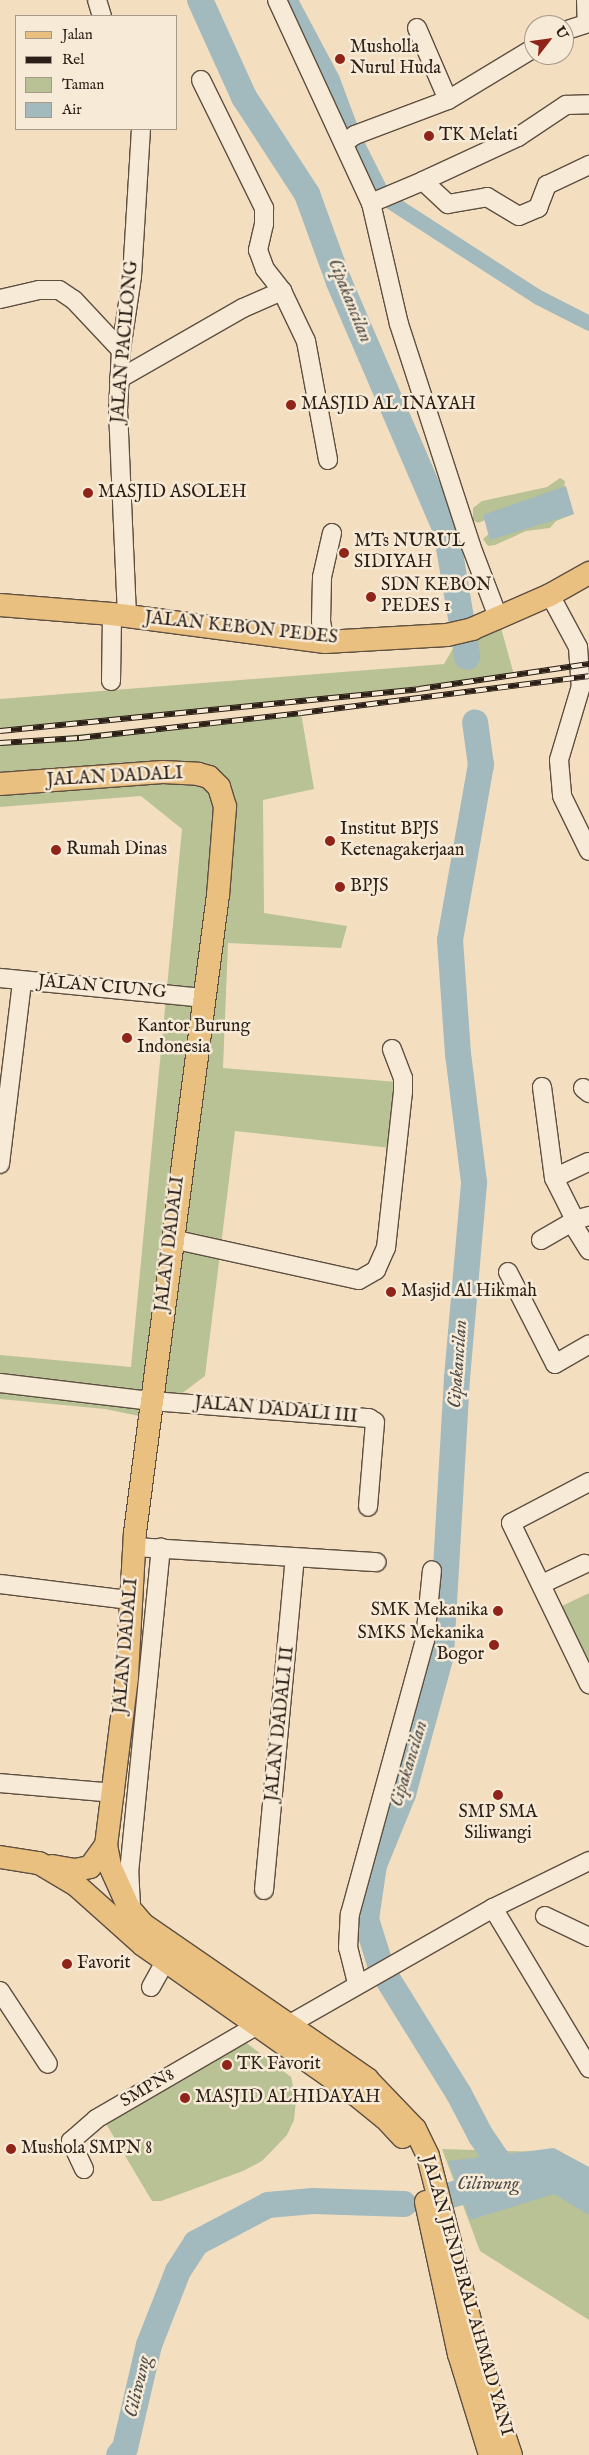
<!DOCTYPE html>
<style>
body{margin:0}
#map{position:relative;width:589px;height:2455px;overflow:hidden;background:#f3dfc0;font-family:"IM FELL English",serif}
div>[style]{position:absolute}
[style*='--x']{left:calc(var(--x)*1px);top:calc(var(--y)*1px);width:calc(var(--w)*1px);rotate:calc(var(--a)*1deg)}
.green>*{inset:0;background:#b8c295}
.water>*{inset:0;background:#a2b9be}
.stream>*{height:4.5px;margin:-2.25px;padding:0 2.25px;transform-origin:2.25px;border-radius:2.25px;background:#a2b9be}
.canal>*{height:15px;margin:-7.5px;padding:0 7.5px;transform-origin:7.5px;border-radius:7.5px;background:#a2b9be}
.river>*{height:26px;margin:-13px;padding:0 13px;transform-origin:13px;border-radius:13px;background:#a2b9be}
.roads{filter:drop-shadow(1px 0 #5e4f41) drop-shadow(-1px 0 #5e4f41) drop-shadow(0 1px #5e4f41) drop-shadow(0 -1px #5e4f41)}
.minor>*{height:18px;margin:-9px;padding:0 9px;transform-origin:9px;border-radius:9px;background:#f7ead6}
.major>*{height:22px;margin:-11px;padding:0 11px;transform-origin:11px;border-radius:11px;background:#eac080}
.rail>*{height:5.5px;margin-top:-2.75px;transform-origin:0;background:repeating-linear-gradient(90deg,#f7ead6 0 11px,#2c1f17 0 22px);box-sizing:border-box;border-block:1px solid #2c1f17}
.dots>*{width:14px;height:14px;translate:-50% -50%;box-sizing:border-box;border:2px solid #f7ead6;border-radius:50%}
span{translate:-50% -50%;white-space:nowrap;text-align:center;line-height:1.15;-webkit-text-stroke:5px #f7ead6;paint-order:stroke}
.poi-label{font-size:18px;color:#2c1f17}
.left{translate:0 -50%;text-align:left}
.right{translate:-100% -50%;text-align:right}
.street-label{font-size:18px;color:#2c1f17}
.water-label{font-size:19px;color:#4f4d49;font-style:italic}
.legend{position:absolute;left:15px;top:15px;width:162px;height:115px;box-sizing:border-box;background:#f7ead6;border:1px solid #a6998a;margin:0;padding:6px 9px;list-style:none;font-size:15px;color:#2c1f17}
.legend li{display:flex;align-items:center;gap:10px;height:25px}
.legend b{width:25px;border:1px solid #a6998a}
.north{position:absolute;left:524px;top:15px;width:50px;height:50px;box-sizing:border-box;background:#f7ead6;border:1px solid #a6998a;border-radius:50%;rotate:60deg;font-size:14px;font-weight:700;line-height:20px;text-align:center;color:#2c1f17}
.north::after{content:'';display:block;margin:auto;width:18px;height:22px;background:#8f2418;clip-path:polygon(50% 0,100% 100%,50% 72%,0 100%)}
</style>
<div id="map">
<div class="green">
<i style="clip-path:polygon(560px 478px,565px 481px,564px 488px,478px 523px,473px 520px,473px 508px,482px 501px,547px 487px)"></i>
<i style="clip-path:polygon(567px 508px,574px 514px,556px 521px,550px 528px,526px 531px,495px 545px,488px 546px,483px 539px,491px 532px)"></i>
<i style="clip-path:polygon(498px 617px,514px 675px,178px 715px,0 729px,0 699px,444px 664px,463px 631px)"></i>
<i style="clip-path:polygon(301px 713px,314px 789px,263px 800px,264px 913px,347px 926px,341px 948px,228px 943px,223px 1068px,398px 1082px,391px 1148px,235px 1131px,205px 1376px,149px 1418px,105px 1409px,0 1399px,0 1355px,131px 1367px,182px 829px,141px 796px,0 807px,0 742px)"></i>
<i style="clip-path:polygon(589px 1593px,589px 1668px,560px 1607px)"></i>
<i style="clip-path:polygon(232px 2032px,291px 2077px,296px 2100px,294px 2120px,287px 2135px,262px 2161px,243px 2171px,161px 2201px,152px 2201px,105px 2122px)"></i>
<i style="clip-path:polygon(442px 2149px,547px 2152px,589px 2187px,589px 2320px,480px 2251px)"></i>
</div>
<div class="water">
<i style="clip-path:polygon(566px 486px,574px 514px,490px 540px,483px 515px)"></i>
<i style="clip-path:polygon(554px 2148px,589px 2167px,589px 2215px,554px 2194px,470px 2220px,448px 2161px)"></i>
</div>
<div class="stream">
<i style="--x:446;--y:530;--w:13;--a:4"></i>
</div>
<div class="canal">
<i style="--x:290;--y:0;--w:89;--a:62"></i>
<i style="--x:332;--y:79;--w:54;--a:69.6"></i>
<i style="--x:357;--y:144;--w:49;--a:63.4"></i>
<i style="--x:391;--y:202;--w:175;--a:32.9"></i>
<i style="--x:538;--y:297;--w:57;--a:27"></i>
</div>
<div class="river">
<i style="--x:200;--y:0;--w:107;--a:65.6"></i>
<i style="--x:244;--y:97;--w:116;--a:57"></i>
<i style="--x:307;--y:194;--w:94;--a:70"></i>
<i style="--x:339;--y:282;--w:270;--a:66.7"></i>
<i style="--x:446;--y:530;--w:89;--a:80.3"></i>
<i style="--x:465;--y:642;--w:15;--a:82"></i>
<i style="--x:381;--y:1967;--w:50;--a:-107.4"></i>
<i style="--x:366;--y:1919;--w:55;--a:-81.6"></i>
<i style="--x:374;--y:1865;--w:77;--a:-67.8"></i>
<i style="--x:403;--y:1794;--w:144;--a:-74.7"></i>
<i style="--x:441;--y:1655;--w:277;--a:-86.7"></i>
<i style="--x:457;--y:1378;--w:197;--a:-85"></i>
<i style="--x:474;--y:1182;--w:129;--a:-97.1"></i>
<i style="--x:458;--y:1054;--w:114;--a:-94"></i>
<i style="--x:450;--y:940;--w:178;--a:-80"></i>
<i style="--x:481;--y:765;--w:43;--a:-97.9"></i>
<i style="--x:387;--y:1978;--w:137;--a:58.2"></i>
<i style="--x:459;--y:2094;--w:47;--a:62.4"></i>
<i style="--x:481;--y:2136;--w:51;--a:55.4"></i>
<i style="--x:447;--y:2196;--w:49;--a:-15.5"></i>
<i style="--x:119;--y:2455;--w:9;--a:-49"></i>
<i style="--x:125;--y:2448;--w:106;--a:-76.9"></i>
<i style="--x:149;--y:2345;--w:79;--a:-68.6"></i>
<i style="--x:178;--y:2271;--w:33;--a:-57"></i>
<i style="--x:196;--y:2243;--w:81;--a:-27.8"></i>
<i style="--x:268;--y:2205;--w:45;--a:-5.1"></i>
<i style="--x:313;--y:2201;--w:91;--a:1.9"></i>
</div>
<div class="roads">
<div class="minor">
<i style="--x:97;--y:0;--w:17;--a:73"></i>
<i style="--x:277;--y:0;--w:224;--a:65.2"></i>
<i style="--x:371;--y:203;--w:124;--a:77"></i>
<i style="--x:399;--y:324;--w:233;--a:72"></i>
<i style="--x:471;--y:546;--w:76;--a:69.2"></i>
<i style="--x:586;--y:0;--w:23;--a:88"></i>
<i style="--x:417;--y:28;--w:78;--a:66.7"></i>
<i style="--x:564;--y:31;--w:26;--a:-18"></i>
<i style="--x:201;--y:80;--w:143;--a:63.8"></i>
<i style="--x:264;--y:208;--w:16;--a:90"></i>
<i style="--x:264;--y:224;--w:27;--a:103"></i>
<i style="--x:258;--y:250;--w:20;--a:70"></i>
<i style="--x:265;--y:269;--w:28;--a:52"></i>
<i style="--x:344;--y:143;--w:14;--a:-36"></i>
<i style="--x:355;--y:135;--w:99;--a:-20.6"></i>
<i style="--x:448;--y:100;--w:100;--a:-31.2"></i>
<i style="--x:423;--y:181;--w:105;--a:-24.9"></i>
<i style="--x:518;--y:137;--w:58;--a:-33.7"></i>
<i style="--x:566;--y:105;--w:23;--a:-2"></i>
<i style="--x:371;--y:203;--w:56;--a:-22.9"></i>
<i style="--x:423;--y:181;--w:34;--a:43"></i>
<i style="--x:448;--y:204;--w:40;--a:-10"></i>
<i style="--x:487;--y:197;--w:37;--a:31"></i>
<i style="--x:519;--y:216;--w:21;--a:-23"></i>
<i style="--x:538;--y:208;--w:25;--a:-69"></i>
<i style="--x:547;--y:185;--w:47;--a:-25.5"></i>
<i style="--x:0;--y:299;--w:40;--a:-13"></i>
<i style="--x:39;--y:290;--w:20;--a:0"></i>
<i style="--x:59;--y:290;--w:18;--a:34"></i>
<i style="--x:74;--y:300;--w:69;--a:46.8"></i>
<i style="--x:119;--y:379;--w:143;--a:-29.8"></i>
<i style="--x:243;--y:308;--w:43;--a:-23.6"></i>
<i style="--x:282;--y:291;--w:55;--a:64.4"></i>
<i style="--x:306;--y:341;--w:121;--a:79.5"></i>
<i style="--x:550;--y:595;--w:59;--a:61.7"></i>
<i style="--x:578;--y:647;--w:39;--a:86"></i>
<i style="--x:581;--y:686;--w:77;--a:106.6"></i>
<i style="--x:559;--y:760;--w:36;--a:85"></i>
<i style="--x:562;--y:796;--w:61;--a:63.9"></i>
<i style="--x:127;--y:616;--w:205;--a:-92.5"></i>
<i style="--x:118;--y:411;--w:61;--a:-87.2"></i>
<i style="--x:121;--y:350;--w:75;--a:-81.5"></i>
<i style="--x:132;--y:276;--w:147;--a:-86.5"></i>
<i style="--x:325;--y:642;--w:20;--a:-101"></i>
<i style="--x:321;--y:622;--w:45;--a:-88.7"></i>
<i style="--x:322;--y:577;--w:45;--a:-77.2"></i>
<i style="--x:111;--y:681;--w:67;--a:-89.1"></i>
<i style="--x:0;--y:978;--w:205;--a:5.6"></i>
<i style="--x:542;--y:1087;--w:92;--a:82.5"></i>
<i style="--x:554;--y:1178;--w:47;--a:63.4"></i>
<i style="--x:583;--y:1088;--w:8;--a:40"></i>
<i style="--x:0;--y:1164;--w:184;--a:-83.1"></i>
<i style="--x:554;--y:1178;--w:38;--a:-25"></i>
<i style="--x:572;--y:1223;--w:32;--a:58"></i>
<i style="--x:172;--y:1239;--w:191;--a:12.4"></i>
<i style="--x:359;--y:1280;--w:20;--a:-30"></i>
<i style="--x:376;--y:1270;--w:24;--a:-66"></i>
<i style="--x:386;--y:1248;--w:157;--a:-83.8"></i>
<i style="--x:403;--y:1092;--w:14;--a:-90"></i>
<i style="--x:403;--y:1078;--w:31;--a:-111"></i>
<i style="--x:541;--y:1240;--w:39;--a:-30"></i>
<i style="--x:575;--y:1220;--w:15;--a:-16"></i>
<i style="--x:508;--y:1272;--w:103;--a:62.9"></i>
<i style="--x:555;--y:1364;--w:39;--a:-30"></i>
<i style="--x:0;--y:1383;--w:153;--a:6.8"></i>
<i style="--x:152;--y:1401;--w:218;--a:4.5"></i>
<i style="--x:369;--y:1418;--w:7;--a:34"></i>
<i style="--x:375;--y:1422;--w:85;--a:94.7"></i>
<i style="--x:589;--y:1482;--w:88;--a:152.3"></i>
<i style="--x:511;--y:1523;--w:179;--a:64.2"></i>
<i style="--x:136;--y:1547;--w:241;--a:3.6"></i>
<i style="--x:0;--y:1584;--w:130;--a:7.1"></i>
<i style="--x:542;--y:1584;--w:47;--a:-25.5"></i>
<i style="--x:0;--y:1783;--w:115;--a:5"></i>
<i style="--x:264;--y:1890;--w:334;--a:-84.7"></i>
<i style="--x:131;--y:1906;--w:33;--a:-93"></i>
<i style="--x:129;--y:1873;--w:327;--a:-84.4"></i>
<i style="--x:493;--y:1908;--w:187;--a:59"></i>
<i style="--x:545;--y:1916;--w:49;--a:25.5"></i>
<i style="--x:357;--y:1983;--w:36;--a:-104"></i>
<i style="--x:348;--y:1948;--w:34;--a:-87"></i>
<i style="--x:350;--y:1914;--w:284;--a:-74.7"></i>
<i style="--x:425;--y:1640;--w:70;--a:-84.3"></i>
<i style="--x:151;--y:1987;--w:29;--a:-61"></i>
<i style="--x:0;--y:1991;--w:87;--a:56.7"></i>
<i style="--x:84;--y:2169;--w:31;--a:-115"></i>
<i style="--x:71;--y:2141;--w:33;--a:-41"></i>
<i style="--x:96;--y:2119;--w:185;--a:-30.2"></i>
<i style="--x:256;--y:2026;--w:32;--a:-2"></i>
<i style="--x:288;--y:2025;--w:236;--a:-29.7"></i>
<i style="--x:493;--y:1908;--w:107;--a:-26.1"></i>
</div>
<div class="major">
<i style="--x:0;--y:605;--w:112;--a:4.6"></i>
<i style="--x:112;--y:614;--w:215;--a:7.5"></i>
<i style="--x:325;--y:642;--w:122;--a:-3.3"></i>
<i style="--x:447;--y:635;--w:26;--a:-13"></i>
<i style="--x:472;--y:629;--w:85;--a:-23.6"></i>
<i style="--x:550;--y:595;--w:45;--a:-29.4"></i>
<i style="--x:0;--y:784;--w:163;--a:-4.2"></i>
<i style="--x:163;--y:772;--w:35;--a:3"></i>
<i style="--x:198;--y:774;--w:11;--a:15"></i>
<i style="--x:209;--y:777;--w:14;--a:45"></i>
<i style="--x:219;--y:787;--w:21;--a:73"></i>
<i style="--x:225;--y:807;--w:88;--a:94.5"></i>
<i style="--x:218;--y:895;--w:642;--a:97.42"></i>
<i style="--x:135;--y:1532;--w:145;--a:93.2"></i>
<i style="--x:127;--y:1677;--w:169;--a:97.1"></i>
<i style="--x:106;--y:1845;--w:21;--a:79"></i>
<i style="--x:110;--y:1866;--w:46;--a:65.7"></i>
<i style="--x:129;--y:1908;--w:23;--a:49"></i>
<i style="--x:144;--y:1925;--w:271;--a:34.6"></i>
<i style="--x:367;--y:2079;--w:69;--a:46.2"></i>
<i style="--x:415;--y:2129;--w:30;--a:64"></i>
<i style="--x:428;--y:2156;--w:223;--a:75.7"></i>
<i style="--x:483;--y:2372;--w:88;--a:71.4"></i>
<i style="--x:0;--y:1857;--w:39;--a:9"></i>
<i style="--x:39;--y:1863;--w:43;--a:30.7"></i>
<i style="--x:76;--y:1885;--w:90;--a:41.8"></i>
<i style="--x:143;--y:1945;--w:259;--a:35.1"></i>
<i style="--x:355;--y:2094;--w:38;--a:39"></i>
<i style="--x:385;--y:2118;--w:26;--a:47"></i>
<i style="--x:52;--y:1866;--w:23;--a:10"></i>
<i style="--x:75;--y:1870;--w:15;--a:-11"></i>
<i style="--x:90;--y:1867;--w:27;--a:-54"></i>
<i style="--x:426;--y:2202;--w:156;--a:77.8"></i>
<i style="--x:459;--y:2354;--w:106;--a:72.9"></i>
</div>
</div>
<div class="rail">
<i style="--x:0;--y:731;--w:421;--a:-5.7"></i>
<i style="--x:419;--y:689;--w:172;--a:-8.4"></i>
<i style="--x:0;--y:743;--w:79;--a:-3.6"></i>
<i style="--x:79;--y:738;--w:223;--a:-6.4"></i>
<i style="--x:301;--y:713;--w:290;--a:-7.3"></i>
</div>
<div class="dots">
<i style="left:340px;top:59px;background:#8f2418"></i>
<i style="left:429px;top:136px;background:#8f2418"></i>
<i style="left:291px;top:405px;background:#8f2418"></i>
<i style="left:88px;top:493px;background:#8f2418"></i>
<i style="left:344px;top:553px;background:#8f2418"></i>
<i style="left:371px;top:597px;background:#8f2418"></i>
<i style="left:330px;top:841px;background:#8f2418"></i>
<i style="left:56px;top:850px;background:#8f2418"></i>
<i style="left:340px;top:887px;background:#8f2418"></i>
<i style="left:127px;top:1038px;background:#8f2418"></i>
<i style="left:391px;top:1292px;background:#8f2418"></i>
<i style="left:498px;top:1611px;background:#8f2418"></i>
<i style="left:494px;top:1645px;background:#8f2418"></i>
<i style="left:498px;top:1795px;background:#8f2418"></i>
<i style="left:67px;top:1964px;background:#8f2418"></i>
<i style="left:227px;top:2065px;background:#8f2418"></i>
<i style="left:185px;top:2098px;background:#8f2418"></i>
<i style="left:11px;top:2149px;background:#8f2418"></i>
</div>
<div class="poi-label">
<span class="left" style="left:350px;top:59px">Musholla<br>Nurul Huda</span>
<span class="left" style="left:439px;top:136px">TK Melati</span>
<span class="left" style="left:301px;top:405px">MASJID AL INAYAH</span>
<span class="left" style="left:98px;top:493px">MASJID ASOLEH</span>
<span class="left" style="left:354px;top:553px">MTs NURUL<br>SIDIYAH</span>
<span class="left" style="left:381px;top:597px">SDN KEBON<br>PEDES 1</span>
<span class="left" style="left:340px;top:841px">Institut BPJS<br>Ketenagakerjaan</span>
<span class="left" style="left:66px;top:850px">Rumah Dinas</span>
<span class="left" style="left:350px;top:887px">BPJS</span>
<span class="left" style="left:137px;top:1038px">Kantor Burung<br>Indonesia</span>
<span class="left" style="left:401px;top:1292px">Masjid Al Hikmah</span>
<span class="right" style="left:488px;top:1611px">SMK Mekanika</span>
<span class="right" style="left:484px;top:1645px">SMKS Mekanika<br>Bogor</span>
<span style="left:498px;top:1824px">SMP SMA<br>Siliwangi</span>
<span class="left" style="left:77px;top:1964px">Favorit</span>
<span class="left" style="left:237px;top:2065px">TK Favorit</span>
<span class="left" style="left:195px;top:2098px">MASJID ALHIDAYAH</span>
<span class="left" style="left:21px;top:2149px">Mushola SMPN 8</span>
</div>
<div class="street-label">
<span style="left:126px;top:342px;rotate:-85deg">JALAN PACILONG</span>
<span style="left:241px;top:629px;rotate:6deg">JALAN KEBON PEDES</span>
<span style="left:115px;top:778px;rotate:-3deg">JALAN DADALI</span>
<span style="left:102px;top:988px;rotate:5deg">JALAN CIUNG</span>
<span style="left:171px;top:1244px;rotate:-83deg">JALAN DADALI</span>
<span style="left:276px;top:1411px;rotate:5deg">JALAN DADALI III</span>
<span style="left:127px;top:1646px;rotate:-85deg">JALAN DADALI</span>
<span style="left:281px;top:1724px;rotate:-84deg">JALAN DADALI II</span>
<span style="left:148px;top:2089px;rotate:-30deg">SMPN8</span>
<span style="left:466px;top:2296px;rotate:74deg">JALAN JENDERAL AHMAD YANI</span>
</div>
<div class="water-label">
<span style="left:349px;top:301px;rotate:68deg">Cipakancilan</span>
<span style="left:459px;top:1364px;rotate:-86deg">Cipakancilan</span>
<span style="left:410px;top:1764px;rotate:-73deg">Cipakancilan</span>
<span style="left:488px;top:2185px">Ciliwung</span>
<span style="left:139px;top:2387px;rotate:-77deg">Ciliwung</span>
</div>
<ul class="legend">
<li><b style="height:6px;background:#eac080"></b>Jalan</li>
<li><b style="height:6px;background:#2c1f17"></b>Rel</li>
<li><b style="height:14px;background:#b8c295"></b>Taman</li>
<li><b style="height:14px;background:#a2b9be"></b>Air</li>
</ul>
<div class="north">U</div>
</div>
